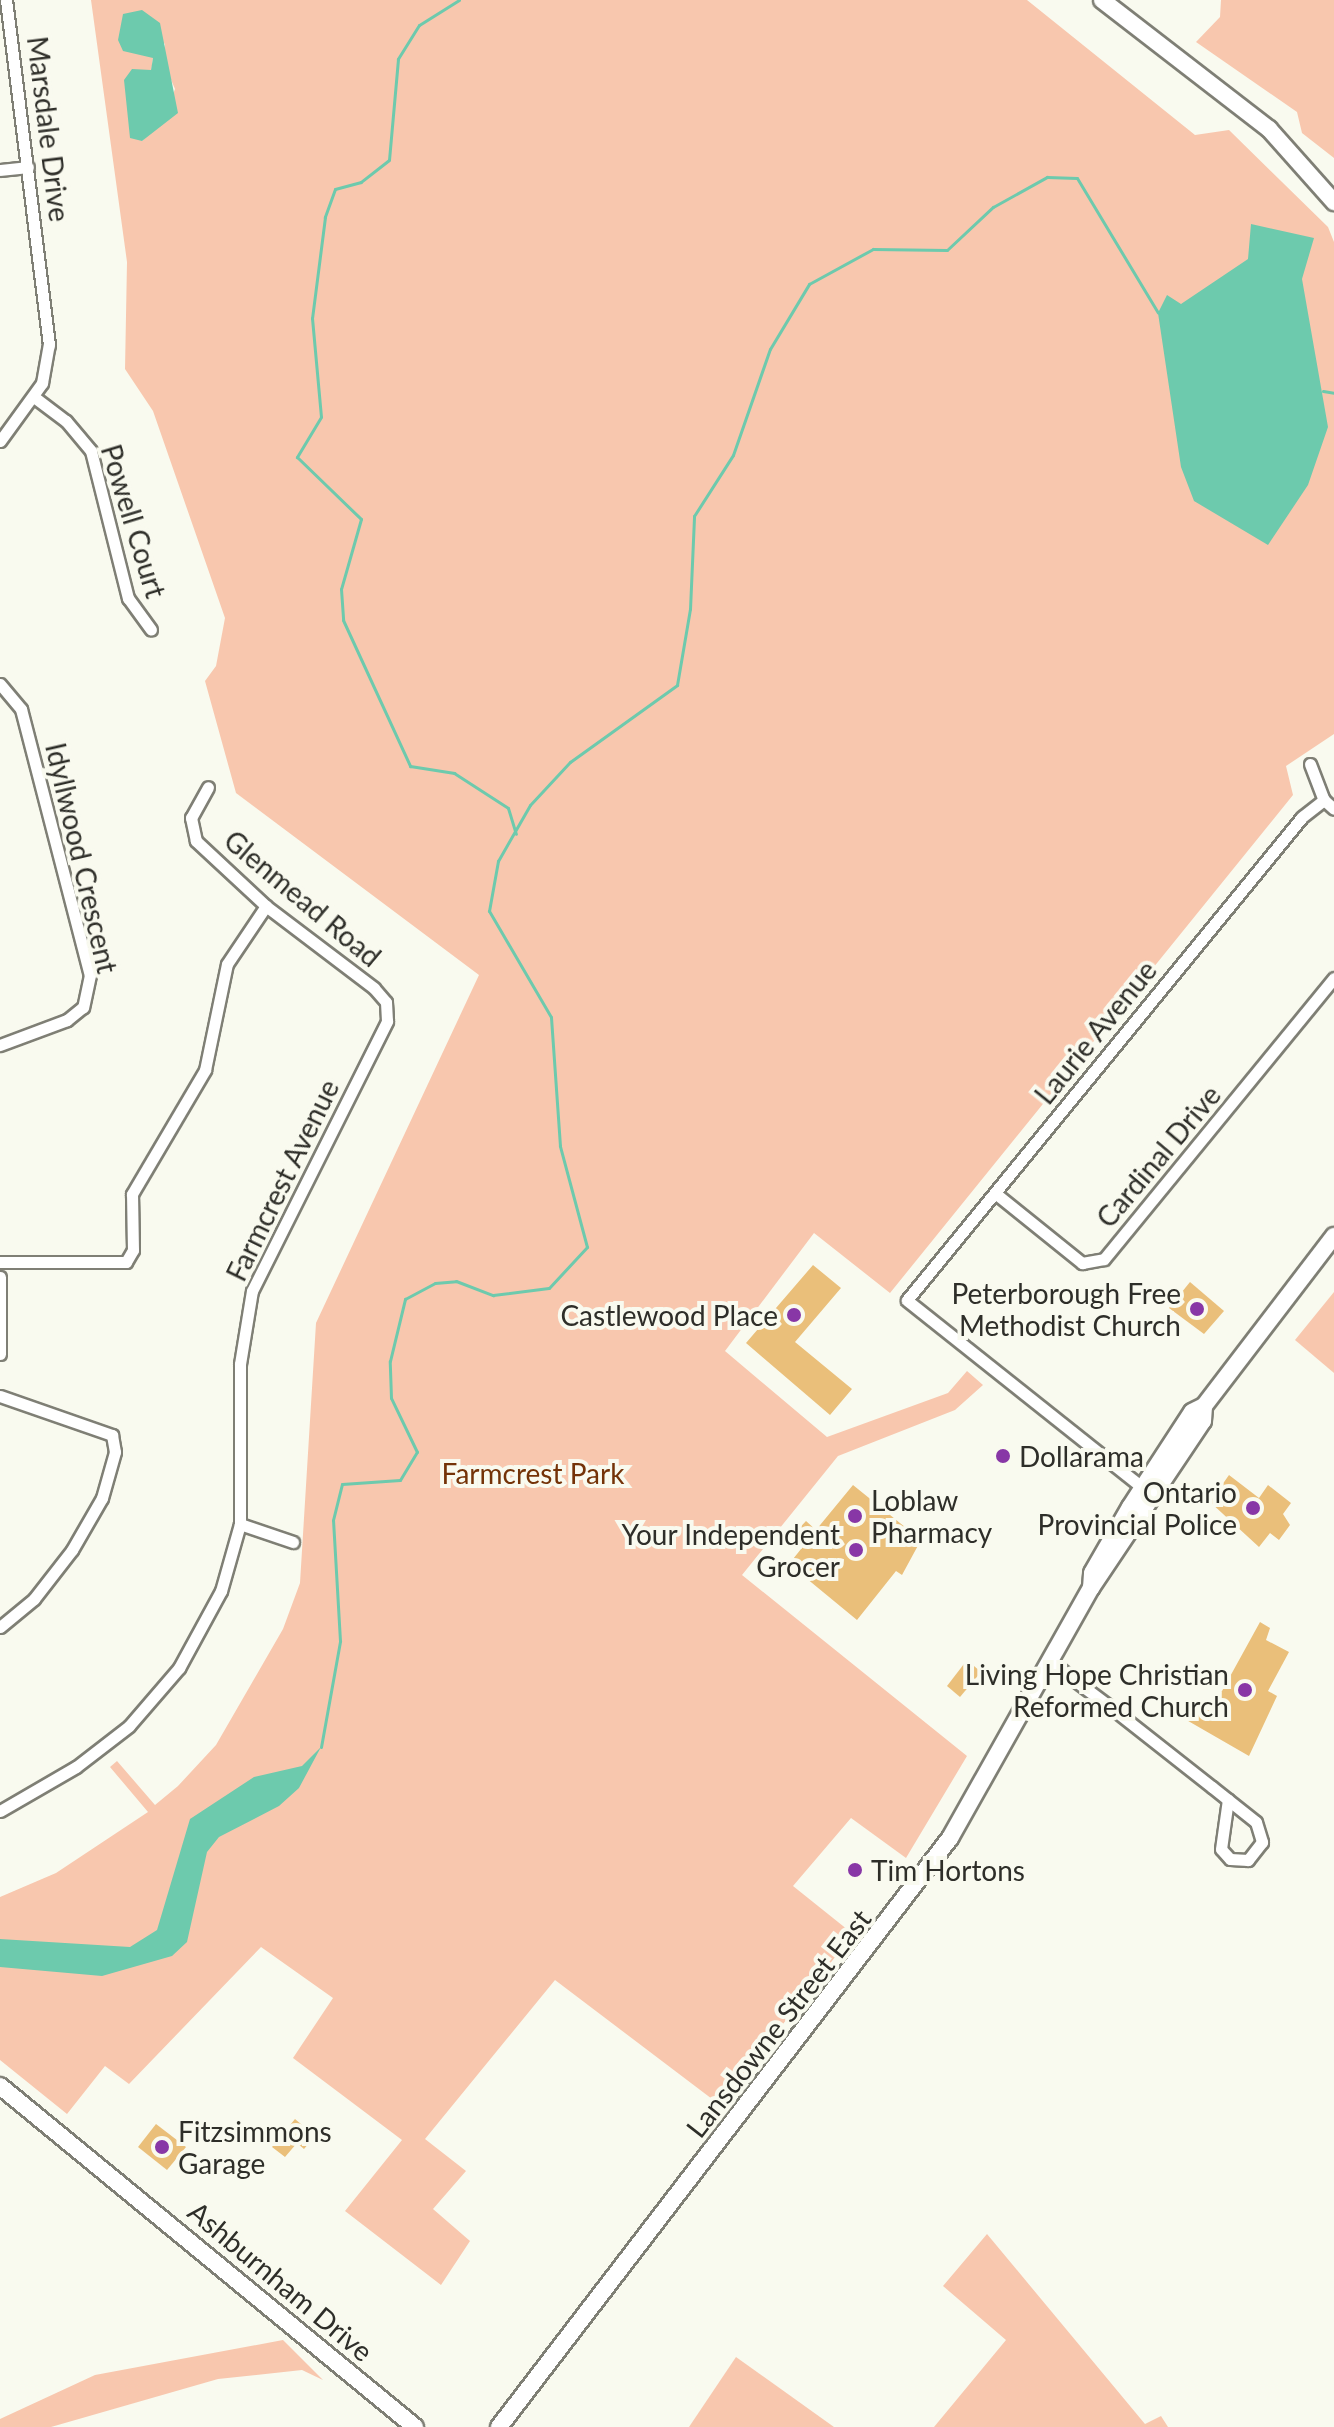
<!DOCTYPE html>
<style>
body{margin:0}
#map{position:relative;width:1334px;height:2427px;overflow:hidden;background:#f9faef;font-family:Lato,sans-serif}
div>[style]{position:absolute}
[style*='--x']{left:calc(var(--x)*1px);top:calc(var(--y)*1px);width:calc(var(--w)*1px);rotate:calc(var(--a)*1deg)}
.green>*{inset:0;background:#f8c7ae}
.water>*{inset:0;background:#6dcaad}
.stream>*{height:3px;margin:-1.5px;padding:0 1.5px;transform-origin:1.5px;border-radius:1.5px;background:#6dcaad}
.building>*{inset:0;background:#eabf7a}
.roads{filter:drop-shadow(2px 0 #7f7f75) drop-shadow(-2px 0 #7f7f75) drop-shadow(0 2px #7f7f75) drop-shadow(0 -2px #7f7f75)}
.street>*{height:11px;margin:-5.5px;padding:0 5.5px;transform-origin:5.5px;border-radius:5.5px;background:#fff}
.secondary>*{height:16px;margin:-8px;padding:0 8px;transform-origin:8px;border-radius:8px;background:#fff}
.dots>*{width:22px;height:22px;translate:-50% -50%;box-sizing:border-box;border:4px solid #f9faef;border-radius:50%}
span{translate:-50% -50%;white-space:nowrap;text-align:center;line-height:1.15;-webkit-text-stroke:8px #f9faef;paint-order:stroke}
.street-label{font-size:28px;color:#2e2e29}
.poi-label{font-size:28px;color:#2e2e29}
.right{translate:-100% -50%;text-align:right}
.left{translate:0 -50%;text-align:left}
.park-label{font-size:28px;color:#743308}
</style>
<div id="map">
<div class="green">
<i style="clip-path:polygon(evenodd,91px 0,1027px 0,1195px 135px,1229px 130px,1328px 227px,1334px 242px,1334px 734px,1286px 766px,1293px 795px,890px 1293px,814px 1233px,725px 1351px,827px 1437px,948px 1393px,967px 1371px,983px 1385px,955px 1410px,838px 1456px,742px 1575px,967px 1756px,906px 1858px,851px 1818px,793px 1886px,853px 1934px,720px 2105px,555px 1980px,425px 2139px,466px 2171px,433px 2209px,470px 2241px,441px 2285px,345px 2211px,402px 2140px,293px 2058px,333px 1998px,261px 1947px,129px 2084px,105px 2066px,67px 2114px,0 2060px,0 1897px,56px 1873px,148px 1812px,110px 1767px,117px 1761px,155px 1805px,178px 1786px,216px 1745px,283px 1629px,300px 1583px,316px 1323px,479px 975px,236px 793px,205px 681px,216px 666px,225px 618px,153px 411px,125px 369px,127px 262px,91px 0,165px 43px,163px 61px,175px 89px,163px 121px,142px 141px,153px 58px,165px 43px)"></i>
<i style="clip-path:polygon(1221px 0,1334px 0,1334px 158px,1302px 133px,1297px 112px,1196px 42px,1220px 17px)"></i>
<i style="clip-path:polygon(1334px 1292px,1334px 1373px,1295px 1340px)"></i>
<i style="clip-path:polygon(987px 2234px,1145px 2424px,1161px 2416px,1168px 2427px,934px 2427px,1006px 2340px,943px 2286px)"></i>
<i style="clip-path:polygon(283px 2340px,323px 2380px,302px 2370px,218px 2379px,51px 2427px,0 2427px,0 2419px,95px 2375px)"></i>
<i style="clip-path:polygon(736px 2357px,834px 2427px,689px 2427px)"></i>
</div>
<div class="water">
<i style="clip-path:polygon(142px 10px,160px 23px,178px 113px,142px 141px,130px 138px,124px 80px,132px 69px,151px 70px,153px 58px,123px 51px,118px 40px,123px 14px)"></i>
<i style="clip-path:polygon(1251px 224px,1314px 238px,1302px 279px,1328px 427px,1308px 485px,1268px 545px,1194px 501px,1181px 467px,1158px 313px,1167px 295px,1181px 304px,1248px 259px)"></i>
<i style="clip-path:polygon(321px 1747px,299px 1788px,279px 1806px,219px 1837px,207px 1852px,187px 1942px,172px 1956px,102px 1976px,0 1967px,0 1939px,130px 1947px,157px 1930px,190px 1819px,254px 1777px,302px 1766px)"></i>
</div>
<div class="stream">
<i style="--x:459;--y:0;--w:47;--a:148"></i>
<i style="--x:419;--y:25;--w:40;--a:122"></i>
<i style="--x:398;--y:59;--w:101;--a:95.1"></i>
<i style="--x:389;--y:160;--w:36;--a:142"></i>
<i style="--x:361;--y:182;--w:27;--a:165"></i>
<i style="--x:335;--y:189;--w:30;--a:110"></i>
<i style="--x:325;--y:217;--w:102;--a:97.3"></i>
<i style="--x:312;--y:318;--w:99;--a:84.8"></i>
<i style="--x:321;--y:417;--w:47;--a:121"></i>
<i style="--x:297;--y:457;--w:89;--a:44.1"></i>
<i style="--x:361;--y:519;--w:73;--a:105.9"></i>
<i style="--x:341;--y:589;--w:31;--a:86"></i>
<i style="--x:343;--y:620;--w:161;--a:65.3"></i>
<i style="--x:410;--y:766;--w:45;--a:9"></i>
<i style="--x:454;--y:773;--w:64;--a:32.9"></i>
<i style="--x:508;--y:808;--w:27;--a:73"></i>
<i style="--x:1323;--y:391;--w:11;--a:10"></i>
<i style="--x:321;--y:1747;--w:108;--a:-79.8"></i>
<i style="--x:340;--y:1641;--w:121;--a:-93.3"></i>
<i style="--x:333;--y:1520;--w:37;--a:-76"></i>
<i style="--x:342;--y:1484;--w:58;--a:-3.9"></i>
<i style="--x:400;--y:1480;--w:33;--a:-59"></i>
<i style="--x:417;--y:1452;--w:60;--a:-115.7"></i>
<i style="--x:391;--y:1398;--w:37;--a:-92"></i>
<i style="--x:390;--y:1361;--w:64;--a:-76.4"></i>
<i style="--x:405;--y:1299;--w:34;--a:-28"></i>
<i style="--x:435;--y:1283;--w:21;--a:-5"></i>
<i style="--x:456;--y:1281;--w:40;--a:21"></i>
<i style="--x:493;--y:1295;--w:56;--a:-7.1"></i>
<i style="--x:549;--y:1288;--w:56;--a:-47.2"></i>
<i style="--x:587;--y:1247;--w:105;--a:-105"></i>
<i style="--x:560;--y:1146;--w:129;--a:-94"></i>
<i style="--x:551;--y:1017;--w:123;--a:-120.3"></i>
<i style="--x:489;--y:911;--w:51;--a:-79.8"></i>
<i style="--x:498;--y:861;--w:64;--a:-60.3"></i>
<i style="--x:530;--y:805;--w:59;--a:-47.1"></i>
<i style="--x:570;--y:762;--w:132;--a:-35.7"></i>
<i style="--x:677;--y:685;--w:77;--a:-80.3"></i>
<i style="--x:690;--y:609;--w:93;--a:-87.5"></i>
<i style="--x:694;--y:516;--w:72;--a:-57.4"></i>
<i style="--x:733;--y:455;--w:112;--a:-70.8"></i>
<i style="--x:770;--y:349;--w:76;--a:-59"></i>
<i style="--x:809;--y:284;--w:73;--a:-28.7"></i>
<i style="--x:873;--y:249;--w:74;--a:0.8"></i>
<i style="--x:947;--y:250;--w:63;--a:-43.1"></i>
<i style="--x:993;--y:207;--w:62;--a:-29.1"></i>
<i style="--x:1047;--y:177;--w:30;--a:2"></i>
<i style="--x:1077;--y:178;--w:157;--a:59"></i>
</div>
<div class="building">
<i style="clip-path:polygon(813px 1265px,841px 1288px,795px 1342px,852px 1389px,830px 1415px,746px 1343px)"></i>
<i style="clip-path:polygon(1190px 1282px,1224px 1311px,1204px 1334px,1169px 1308px)"></i>
<i style="clip-path:polygon(1229px 1475px,1259px 1498px,1268px 1485px,1291px 1503px,1283px 1514px,1290px 1525px,1279px 1540px,1270px 1533px,1259px 1547px,1210px 1502px)"></i>
<i style="clip-path:polygon(853px 1485px,921px 1540px,902px 1575px,896px 1571px,857px 1620px,789px 1564px,805px 1544px,793px 1535px,806px 1521px,816px 1530px)"></i>
<i style="clip-path:polygon(1260px 1622px,1270px 1628px,1266px 1640px,1289px 1652px,1268px 1691px,1277px 1696px,1249px 1756px,1183px 1718px,1190px 1705px,1211px 1711px)"></i>
<i style="clip-path:polygon(967px 1660px,981px 1672px,960px 1697px,947px 1686px)"></i>
<i style="clip-path:polygon(295px 2119px,315px 2136px,304px 2149px,297px 2143px,285px 2157px,272px 2147px)"></i>
<i style="clip-path:polygon(156px 2124px,186px 2147px,167px 2170px,138px 2147px)"></i>
</div>
<div class="roads">
<div class="street">
<i style="--x:0;--y:170;--w:28;--a:-6"></i>
<i style="--x:34;--y:397;--w:40;--a:37"></i>
<i style="--x:66;--y:421;--w:39;--a:50"></i>
<i style="--x:91;--y:451;--w:152;--a:75.9"></i>
<i style="--x:128;--y:598;--w:39;--a:54"></i>
<i style="--x:0;--y:441;--w:72;--a:-54.1"></i>
<i style="--x:42;--y:383;--w:39;--a:-80"></i>
<i style="--x:49;--y:345;--w:348;--a:-97.1"></i>
<i style="--x:0;--y:684;--w:33;--a:50"></i>
<i style="--x:21;--y:709;--w:275;--a:75.5"></i>
<i style="--x:90;--y:975;--w:33;--a:102"></i>
<i style="--x:83;--y:1007;--w:21;--a:141"></i>
<i style="--x:67;--y:1020;--w:72;--a:159.5"></i>
<i style="--x:1310;--y:764;--w:39;--a:69"></i>
<i style="--x:1324;--y:800;--w:13;--a:42"></i>
<i style="--x:995;--y:1193;--w:112;--a:38.8"></i>
<i style="--x:1082;--y:1263;--w:22;--a:-10"></i>
<i style="--x:1104;--y:1259;--w:363;--a:-50.7"></i>
<i style="--x:0;--y:1262;--w:126;--a:0"></i>
<i style="--x:126;--y:1262;--w:14;--a:-60"></i>
<i style="--x:133;--y:1250;--w:56;--a:-91"></i>
<i style="--x:132;--y:1194;--w:144;--a:-59.5"></i>
<i style="--x:205;--y:1070;--w:108;--a:-78.3"></i>
<i style="--x:227;--y:964;--w:70;--a:-56.1"></i>
<i style="--x:0;--y:1277;--w:77;--a:90"></i>
<i style="--x:0;--y:1396;--w:119;--a:19.2"></i>
<i style="--x:112;--y:1435;--w:17;--a:80"></i>
<i style="--x:115;--y:1452;--w:48;--a:105.8"></i>
<i style="--x:102;--y:1498;--w:60;--a:120"></i>
<i style="--x:72;--y:1550;--w:62;--a:127.8"></i>
<i style="--x:34;--y:1599;--w:44;--a:140.5"></i>
<i style="--x:1148;--y:1492;--w:308;--a:-141.5"></i>
<i style="--x:907;--y:1300;--w:624;--a:-50.72"></i>
<i style="--x:1302;--y:817;--w:28;--a:-38"></i>
<i style="--x:240;--y:1524;--w:56;--a:18.8"></i>
<i style="--x:1050;--y:1660;--w:25;--a:40"></i>
<i style="--x:1069;--y:1676;--w:50;--a:36.9"></i>
<i style="--x:1109;--y:1706;--w:131;--a:38.2"></i>
<i style="--x:1212;--y:1787;--w:56;--a:38.5"></i>
<i style="--x:1256;--y:1822;--w:21;--a:73"></i>
<i style="--x:1262;--y:1842;--w:23;--a:128"></i>
<i style="--x:1248;--y:1860;--w:18;--a:-177"></i>
<i style="--x:1230;--y:1859;--w:13;--a:-132"></i>
<i style="--x:1221;--y:1849;--w:50;--a:-82"></i>
<i style="--x:0;--y:1811;--w:88;--a:-30.1"></i>
<i style="--x:76;--y:1767;--w:67;--a:-37.7"></i>
<i style="--x:129;--y:1726;--w:77;--a:-49.2"></i>
<i style="--x:179;--y:1668;--w:88;--a:-61.4"></i>
<i style="--x:221;--y:1591;--w:70;--a:-74.2"></i>
<i style="--x:240;--y:1524;--w:160;--a:-90"></i>
<i style="--x:240;--y:1364;--w:74;--a:-80.7"></i>
<i style="--x:252;--y:1291;--w:302;--a:-63.4"></i>
<i style="--x:387;--y:1021;--w:19;--a:-93"></i>
<i style="--x:386;--y:1002;--w:18;--a:-131"></i>
<i style="--x:374;--y:988;--w:136;--a:-142.8"></i>
<i style="--x:266;--y:906;--w:96;--a:-137.1"></i>
<i style="--x:196;--y:841;--w:24;--a:-102"></i>
<i style="--x:191;--y:818;--w:35;--a:-61"></i>
</div>
<div class="secondary">
<i style="--x:1102;--y:0;--w:211;--a:37.7"></i>
<i style="--x:1269;--y:129;--w:98;--a:48.3"></i>
<i style="--x:1091;--y:1588;--w:15;--a:-86"></i>
<i style="--x:1092;--y:1573;--w:76;--a:-60.1"></i>
<i style="--x:1130;--y:1507;--w:113;--a:-56.9"></i>
<i style="--x:1192;--y:1412;--w:13;--a:-27"></i>
<i style="--x:1204;--y:1406;--w:214;--a:-52.6"></i>
<i style="--x:0;--y:2086;--w:537;--a:39.41"></i>
<i style="--x:499;--y:2427;--w:742;--a:-52.56"></i>
<i style="--x:950;--y:1838;--w:287;--a:-60.6"></i>
<i style="--x:1091;--y:1588;--w:201;--a:-56.2"></i>
<i style="--x:1203;--y:1421;--w:15;--a:-86"></i>
</div>
</div>
<div class="dots">
<i style="left:1197px;top:1309px;background:#8837a6"></i>
<i style="left:794px;top:1315px;background:#8837a6"></i>
<i style="left:1003px;top:1456px;background:#8837a6"></i>
<i style="left:1253px;top:1508px;background:#8837a6"></i>
<i style="left:855px;top:1516px;background:#8837a6"></i>
<i style="left:856px;top:1550px;background:#8837a6"></i>
<i style="left:1245px;top:1690px;background:#8837a6"></i>
<i style="left:855px;top:1870px;background:#8837a6"></i>
<i style="left:162px;top:2147px;background:#8837a6"></i>
</div>
<div class="street-label">
<span style="left:49px;top:129px;rotate:83deg">Marsdale Drive</span>
<span style="left:134px;top:521px;rotate:73deg">Powell Court</span>
<span style="left:82px;top:858px;rotate:77deg">Idyllwood Crescent</span>
<span style="left:303px;top:898px;rotate:40deg">Glenmead Road</span>
<span style="left:1095px;top:1032px;rotate:-51deg">Laurie Avenue</span>
<span style="left:1158px;top:1156px;rotate:-50deg">Cardinal Drive</span>
<span style="left:282px;top:1180px;rotate:-64deg">Farmcrest Avenue</span>
<span style="left:778px;top:2023px;rotate:-52deg">Lansdowne Street East</span>
<span style="left:281px;top:2281px;rotate:40deg">Ashburnham Drive</span>
</div>
<div class="poi-label">
<span class="right" style="left:1181px;top:1309px">Peterborough Free<br>Methodist Church</span>
<span class="right" style="left:778px;top:1315px">Castlewood Place</span>
<span class="left" style="left:1019px;top:1456px">Dollarama</span>
<span class="right" style="left:1237px;top:1508px">Ontario<br>Provincial Police</span>
<span class="left" style="left:871px;top:1516px">Loblaw<br>Pharmacy</span>
<span class="right" style="left:840px;top:1550px">Your Independent<br>Grocer</span>
<span class="right" style="left:1229px;top:1690px">Living Hope Christian<br>Reformed Church</span>
<span class="left" style="left:871px;top:1870px">Tim Hortons</span>
<span class="left" style="left:178px;top:2147px">Fitzsimmons<br>Garage</span>
</div>
<div class="park-label">
<span style="left:533px;top:1473px">Farmcrest Park</span>
</div>
</div>
